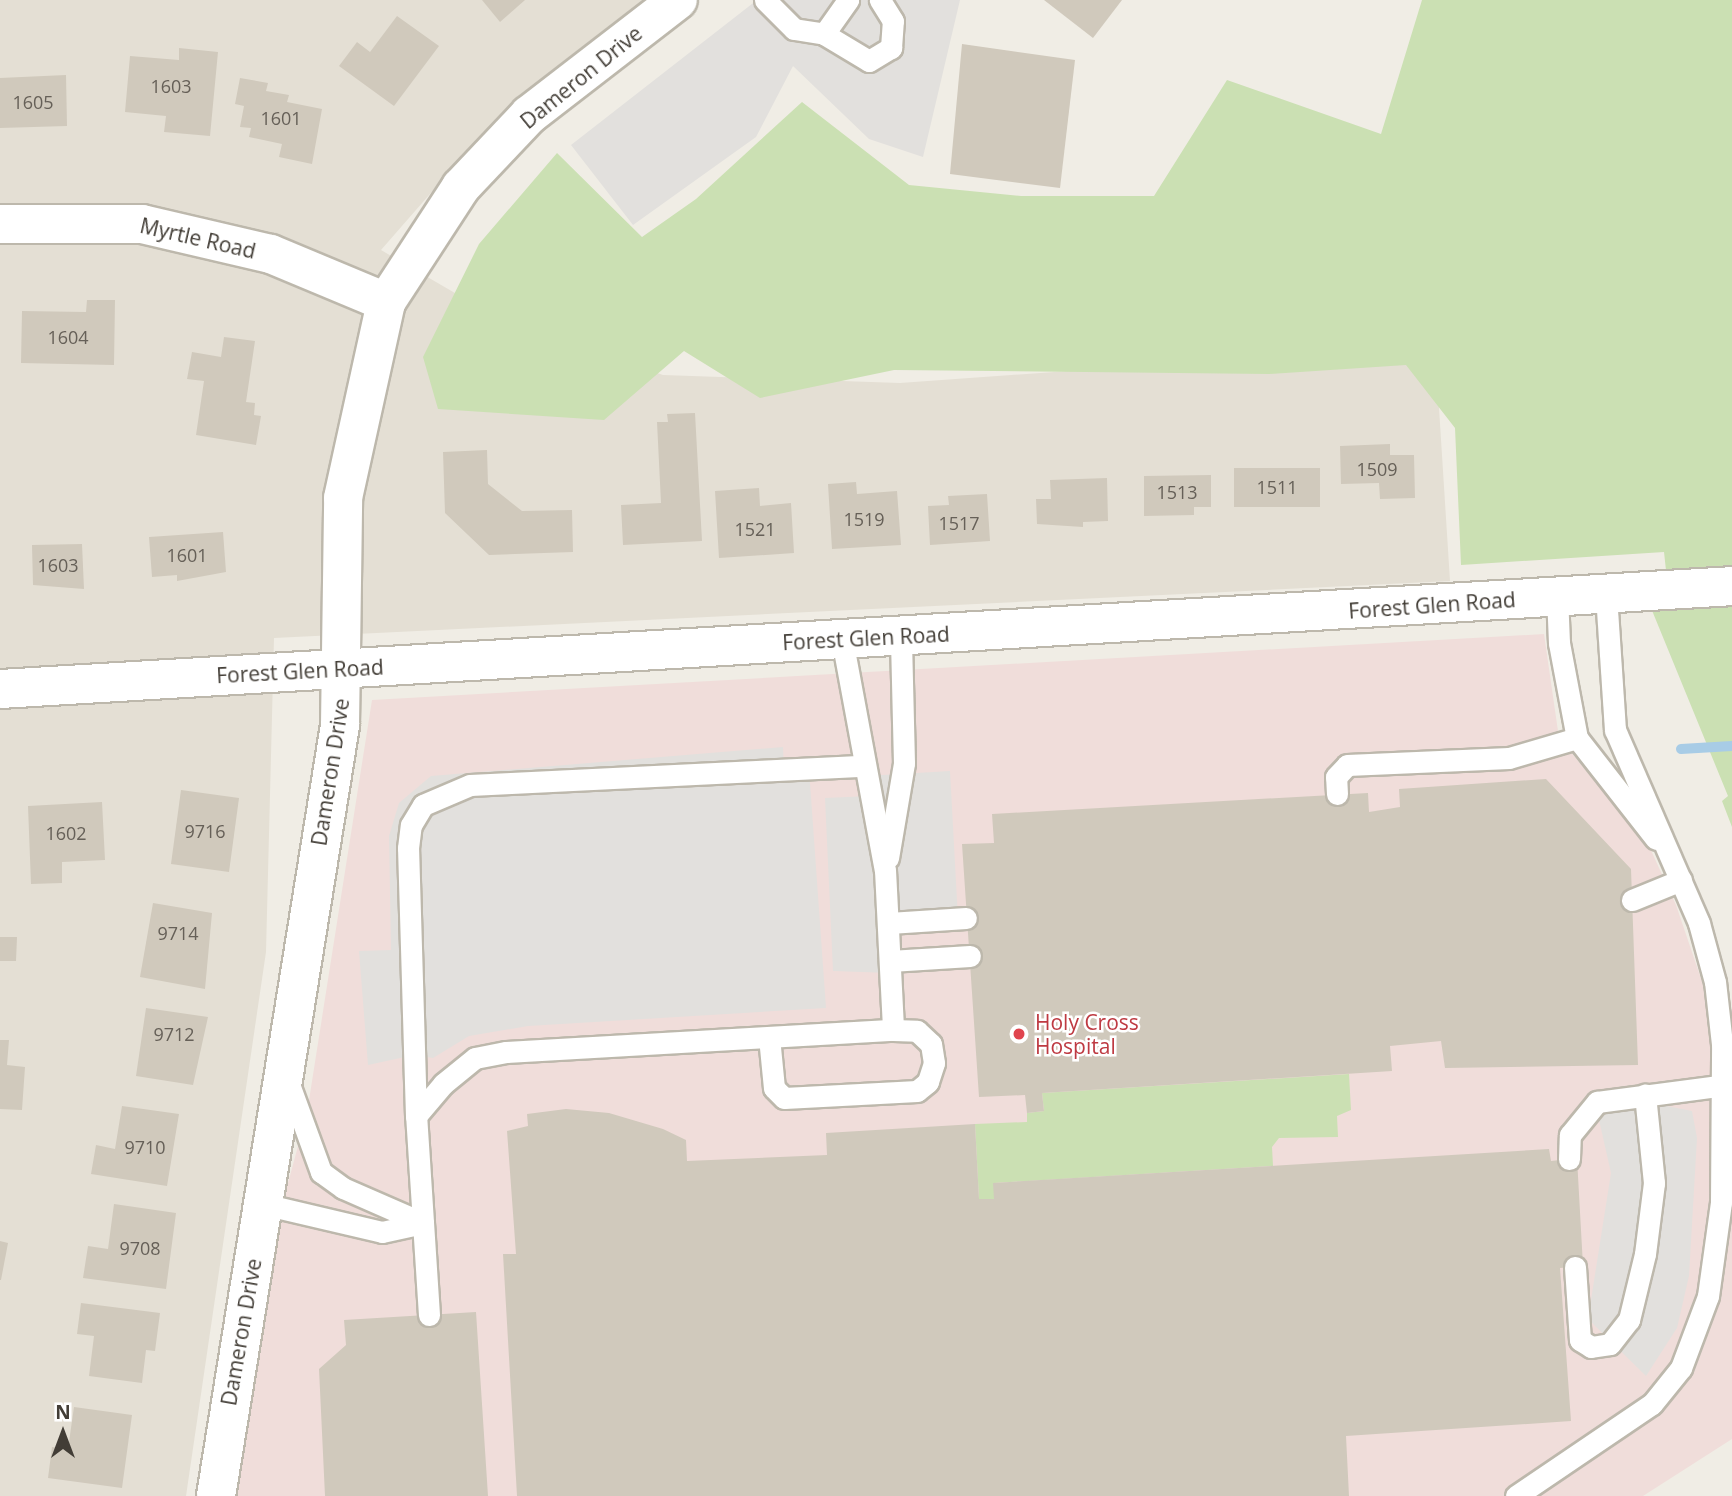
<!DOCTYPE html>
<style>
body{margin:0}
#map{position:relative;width:1732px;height:1496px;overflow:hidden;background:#f0ede5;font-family:"Open Sans",sans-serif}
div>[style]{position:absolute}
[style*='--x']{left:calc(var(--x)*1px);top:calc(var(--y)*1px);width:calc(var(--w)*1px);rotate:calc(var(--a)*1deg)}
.residential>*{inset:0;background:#e4dfd4}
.medical>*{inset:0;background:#f0ddda}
.green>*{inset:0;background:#cbe0b3}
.parking>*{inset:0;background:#e2e0dd}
.stream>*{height:10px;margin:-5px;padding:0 5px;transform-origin:5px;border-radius:5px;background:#a8cce6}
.building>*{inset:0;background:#d0c9bc}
.roads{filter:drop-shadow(2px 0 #bdb8ac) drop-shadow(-2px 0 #bdb8ac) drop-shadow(0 2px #bdb8ac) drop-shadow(0 -2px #bdb8ac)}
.service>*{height:21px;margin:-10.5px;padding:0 10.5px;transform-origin:10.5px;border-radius:10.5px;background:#fff}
.minor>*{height:38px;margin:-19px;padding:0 19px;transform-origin:19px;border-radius:19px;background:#fff}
.tertiary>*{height:38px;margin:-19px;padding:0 19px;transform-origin:19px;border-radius:19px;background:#fff}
.dots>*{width:19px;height:19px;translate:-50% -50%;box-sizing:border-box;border:4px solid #fff;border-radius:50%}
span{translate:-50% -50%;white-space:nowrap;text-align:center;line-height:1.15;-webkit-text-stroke:5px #fff;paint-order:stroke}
.number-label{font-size:18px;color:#666058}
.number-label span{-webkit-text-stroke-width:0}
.street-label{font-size:21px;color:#423d36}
.health-label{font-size:21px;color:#be3a42}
.left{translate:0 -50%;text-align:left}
.north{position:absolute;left:28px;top:1398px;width:70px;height:70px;-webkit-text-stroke:5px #fff;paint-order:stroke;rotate:0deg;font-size:19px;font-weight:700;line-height:28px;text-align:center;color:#423d36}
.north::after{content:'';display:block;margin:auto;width:24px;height:32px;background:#423d36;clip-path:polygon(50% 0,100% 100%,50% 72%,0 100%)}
</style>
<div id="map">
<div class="residential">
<i style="clip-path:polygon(0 0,646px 0,537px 86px,464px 155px,381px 250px,491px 314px,663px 375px,900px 383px,1435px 345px,1450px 581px,274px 638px,266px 952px,186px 1496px,0 1496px)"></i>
</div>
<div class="medical">
<i style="clip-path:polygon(1544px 634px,1559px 738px,1649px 846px,1676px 905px,1732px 1070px,1732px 1439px,1643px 1496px,234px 1496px,272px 1242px,307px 1113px,372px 700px)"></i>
</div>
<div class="green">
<i style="clip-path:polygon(1422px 0,1732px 0,1732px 827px,1722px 801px,1728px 796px,1651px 608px,1670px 607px,1664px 552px,1461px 565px,1455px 428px,1406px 365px,1269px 374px,894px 370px,760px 398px,684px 351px,604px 420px,438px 409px,423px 357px,479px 244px,557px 153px,642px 237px,696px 199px,802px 102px,909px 185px,1021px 196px,1154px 196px,1227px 80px,1381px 134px)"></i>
<i style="clip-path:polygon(1349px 1074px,1351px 1110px,1337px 1116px,1338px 1137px,1279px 1138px,1272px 1147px,1273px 1166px,994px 1183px,994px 1199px,979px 1199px,975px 1124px,1027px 1122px,1027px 1113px,1044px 1111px,1042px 1093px)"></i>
</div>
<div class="parking">
<i style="clip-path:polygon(757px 0,960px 0,923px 157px,869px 139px,793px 66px,756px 137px,633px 225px,571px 145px)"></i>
<i style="clip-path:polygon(783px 747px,784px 770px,809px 769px,826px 1008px,528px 1026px,469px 1036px,433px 1058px,414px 1055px,368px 1065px,359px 951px,391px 950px,389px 836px,399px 803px,431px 776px)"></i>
<i style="clip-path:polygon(950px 771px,958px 919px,889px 923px,891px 973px,833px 971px,825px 798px,870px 796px,866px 776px)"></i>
<i style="clip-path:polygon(1636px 1100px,1692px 1111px,1697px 1138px,1689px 1276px,1677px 1328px,1646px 1376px,1588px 1319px,1611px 1173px,1597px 1111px)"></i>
</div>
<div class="stream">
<i style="--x:1681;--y:749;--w:51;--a:-3.4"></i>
</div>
<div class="building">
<i style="clip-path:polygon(482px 0,525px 0,500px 22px)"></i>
<i style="clip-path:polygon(1044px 0,1122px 0,1093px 38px)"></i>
<i style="clip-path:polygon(397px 16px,439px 46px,394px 106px,339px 66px,357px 42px,370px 52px)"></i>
<i style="clip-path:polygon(962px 44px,1075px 60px,1060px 188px,950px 174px)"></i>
<i style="clip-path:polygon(179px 48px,218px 52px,210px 136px,164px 132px,166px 116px,125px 112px,130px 56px,179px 60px)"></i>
<i style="clip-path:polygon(66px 75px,67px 126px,0 128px,0 78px)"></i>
<i style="clip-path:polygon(240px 78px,268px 83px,266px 91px,289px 95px,287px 102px,322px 109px,312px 164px,279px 157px,282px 144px,249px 137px,251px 128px,240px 127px,244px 106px,235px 104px)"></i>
<i style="clip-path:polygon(87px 300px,115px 300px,114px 365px,21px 363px,22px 311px,86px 312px)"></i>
<i style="clip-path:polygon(224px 337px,255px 341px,246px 402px,255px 403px,254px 415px,261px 416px,256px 445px,196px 435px,204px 381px,187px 379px,192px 352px,221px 357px)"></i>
<i style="clip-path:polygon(695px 413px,702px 541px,623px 545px,621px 505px,661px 503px,657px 422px,668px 422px,667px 414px)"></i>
<i style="clip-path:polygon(1390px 444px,1390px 455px,1414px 455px,1415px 498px,1380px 499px,1379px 483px,1341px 484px,1340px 446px)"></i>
<i style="clip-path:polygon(487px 450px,488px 484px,522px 511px,572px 510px,573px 552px,489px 555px,445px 513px,443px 452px)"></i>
<i style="clip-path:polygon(1234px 468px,1320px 468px,1320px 507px,1234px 507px)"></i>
<i style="clip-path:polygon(1211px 475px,1211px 507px,1194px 507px,1194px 515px,1144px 516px,1144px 476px)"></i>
<i style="clip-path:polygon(1107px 478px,1108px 521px,1083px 522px,1083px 527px,1037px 524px,1036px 499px,1051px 499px,1050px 480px)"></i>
<i style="clip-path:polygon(856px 482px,857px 494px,897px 491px,901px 545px,832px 549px,828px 484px)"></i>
<i style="clip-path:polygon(759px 488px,760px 506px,791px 503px,794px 553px,719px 558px,715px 491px)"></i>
<i style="clip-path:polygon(987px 494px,990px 541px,930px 545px,928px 506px,949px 505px,948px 496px)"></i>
<i style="clip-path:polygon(223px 532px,226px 572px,177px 581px,177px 575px,152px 577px,149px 537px)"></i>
<i style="clip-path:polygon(82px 544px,84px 589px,33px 585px,32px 545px)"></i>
<i style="clip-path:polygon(1546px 779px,1631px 869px,1638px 1065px,1445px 1068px,1441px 1041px,1390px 1046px,1392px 1071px,1042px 1093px,1044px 1111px,1027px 1113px,1025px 1095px,979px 1097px,962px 844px,994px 843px,992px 814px,1368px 793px,1369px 812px,1400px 807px,1399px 789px)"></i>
<i style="clip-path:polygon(181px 790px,239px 798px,229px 872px,171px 864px)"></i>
<i style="clip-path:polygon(102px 802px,105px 860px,62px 862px,62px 883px,31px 884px,28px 806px)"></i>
<i style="clip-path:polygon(153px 903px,212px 913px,205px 989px,140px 977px)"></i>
<i style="clip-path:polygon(0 937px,17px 937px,16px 961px,0 961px)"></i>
<i style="clip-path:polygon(146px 1008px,208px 1017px,193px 1085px,136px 1076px)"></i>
<i style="clip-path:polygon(0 1040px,9px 1040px,7px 1065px,25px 1067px,22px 1110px,0 1109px)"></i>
<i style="clip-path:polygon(122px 1106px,179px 1114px,167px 1186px,91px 1174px,96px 1145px,115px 1149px)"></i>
<i style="clip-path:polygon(566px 1109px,609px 1113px,663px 1129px,686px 1140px,687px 1161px,827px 1155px,826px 1133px,975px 1124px,979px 1199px,994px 1199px,993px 1183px,1549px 1149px,1551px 1161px,1577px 1158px,1583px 1266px,1560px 1268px,1571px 1421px,1346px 1436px,1349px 1496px,517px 1496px,503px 1254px,516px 1254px,507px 1131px,528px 1126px,527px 1114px)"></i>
<i style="clip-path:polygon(114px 1204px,176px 1213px,166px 1289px,83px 1278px,88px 1246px,108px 1249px)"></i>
<i style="clip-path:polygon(0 1241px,8px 1243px,1px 1280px,0 1280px)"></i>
<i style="clip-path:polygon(81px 1303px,160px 1313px,155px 1351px,146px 1350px,142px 1383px,89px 1376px,94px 1336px,77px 1334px)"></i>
<i style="clip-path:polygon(476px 1312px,488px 1496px,325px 1496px,319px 1369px,346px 1345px,344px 1320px)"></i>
<i style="clip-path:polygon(74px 1407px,132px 1415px,122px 1488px,48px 1478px,52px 1447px,68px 1449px)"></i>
</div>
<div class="roads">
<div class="service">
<i style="--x:765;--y:0;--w:41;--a:45"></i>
<i style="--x:794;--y:29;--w:30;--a:9"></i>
<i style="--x:824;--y:34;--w:52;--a:31"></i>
<i style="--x:869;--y:61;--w:26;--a:-31"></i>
<i style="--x:891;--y:48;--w:27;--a:-86"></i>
<i style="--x:893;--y:21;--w:25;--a:-122"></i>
<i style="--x:824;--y:34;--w:42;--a:-54.8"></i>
<i style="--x:1557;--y:595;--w:48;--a:87.6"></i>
<i style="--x:1559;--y:643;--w:97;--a:79.3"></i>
<i style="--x:1577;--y:738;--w:128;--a:52"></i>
<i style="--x:842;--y:639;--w:235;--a:79.5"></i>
<i style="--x:885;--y:870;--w:160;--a:87.1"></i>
<i style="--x:1337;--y:794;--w:17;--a:-93"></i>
<i style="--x:1336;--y:777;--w:16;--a:-47"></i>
<i style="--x:1347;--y:765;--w:162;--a:-2.5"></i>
<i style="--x:1509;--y:758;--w:71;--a:-16.4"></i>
<i style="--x:888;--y:858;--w:96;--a:-80.4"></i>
<i style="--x:904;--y:763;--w:127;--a:-91.4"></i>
<i style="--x:1632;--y:900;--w:53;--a:-22.2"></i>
<i style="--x:889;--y:923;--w:77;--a:-3.7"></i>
<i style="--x:890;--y:961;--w:80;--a:-3.6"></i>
<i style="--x:289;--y:1084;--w:94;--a:70"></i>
<i style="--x:321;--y:1172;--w:27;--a:36"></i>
<i style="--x:343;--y:1188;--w:87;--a:23.6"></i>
<i style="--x:416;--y:1116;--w:268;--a:-91.7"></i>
<i style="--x:408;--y:848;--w:23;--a:-83"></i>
<i style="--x:411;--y:825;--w:23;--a:-59"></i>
<i style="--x:423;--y:805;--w:51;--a:-23.1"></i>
<i style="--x:470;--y:785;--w:394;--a:-2.8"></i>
<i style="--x:1569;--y:1159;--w:24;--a:-88"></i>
<i style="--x:1570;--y:1135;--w:43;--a:-50.7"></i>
<i style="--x:1597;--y:1102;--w:123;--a:-7.5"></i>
<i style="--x:263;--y:1204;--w:122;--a:13.2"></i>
<i style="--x:382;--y:1232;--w:42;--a:-12.4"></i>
<i style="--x:1575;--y:1267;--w:73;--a:86.1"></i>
<i style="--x:1580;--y:1340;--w:13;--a:32"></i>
<i style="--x:1591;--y:1347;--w:19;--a:-9"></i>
<i style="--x:1610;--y:1344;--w:31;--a:-52"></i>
<i style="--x:1629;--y:1320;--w:68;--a:-76.4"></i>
<i style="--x:1645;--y:1254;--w:72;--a:-82.8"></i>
<i style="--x:1654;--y:1183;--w:89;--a:-95.8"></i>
<i style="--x:429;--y:1315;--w:199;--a:-93.7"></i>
<i style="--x:416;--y:1116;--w:42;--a:-49.8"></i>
<i style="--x:443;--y:1084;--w:41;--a:-39.1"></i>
<i style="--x:475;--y:1058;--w:32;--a:-11"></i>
<i style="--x:506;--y:1052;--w:388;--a:-3.3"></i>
<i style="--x:893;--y:1030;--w:24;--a:2"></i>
<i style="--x:917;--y:1031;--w:19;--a:43"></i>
<i style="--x:931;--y:1044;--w:19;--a:81"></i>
<i style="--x:934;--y:1063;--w:20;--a:108"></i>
<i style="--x:928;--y:1082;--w:14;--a:141"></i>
<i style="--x:917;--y:1091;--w:133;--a:177"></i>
<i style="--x:784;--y:1098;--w:14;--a:-135"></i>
<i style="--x:774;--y:1088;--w:51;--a:-95.6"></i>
<i style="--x:1516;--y:1496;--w:164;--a:-34.1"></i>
<i style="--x:1652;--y:1404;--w:46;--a:-51.1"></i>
<i style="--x:1681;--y:1368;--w:77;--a:-69.4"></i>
<i style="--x:1708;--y:1296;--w:95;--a:-82.1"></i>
<i style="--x:1721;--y:1202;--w:158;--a:-89.6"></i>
<i style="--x:1722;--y:1044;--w:62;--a:-96.4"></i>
<i style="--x:1715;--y:982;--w:61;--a:-105.2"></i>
<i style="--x:1699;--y:923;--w:210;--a:-113.5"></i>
<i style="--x:1615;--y:730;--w:137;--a:-93.8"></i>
</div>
<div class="minor">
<i style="--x:0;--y:224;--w:142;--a:0"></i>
<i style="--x:142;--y:224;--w:132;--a:13.1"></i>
<i style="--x:271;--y:254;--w:125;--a:22.7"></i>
<i style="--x:216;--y:1496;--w:781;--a:-80.86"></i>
<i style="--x:340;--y:725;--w:227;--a:-89.2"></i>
<i style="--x:343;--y:498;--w:201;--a:-77.6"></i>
<i style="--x:386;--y:302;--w:137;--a:-56.9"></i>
<i style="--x:461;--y:187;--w:99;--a:-46.6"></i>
<i style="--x:529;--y:115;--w:188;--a:-37.7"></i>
</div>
<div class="tertiary">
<i style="--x:0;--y:689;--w:1735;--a:-3.4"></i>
</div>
</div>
<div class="dots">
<i style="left:1019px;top:1034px;background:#e0444e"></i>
</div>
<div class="number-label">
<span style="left:171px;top:86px">1603</span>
<span style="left:33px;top:102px">1605</span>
<span style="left:281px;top:118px">1601</span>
<span style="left:68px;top:337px">1604</span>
<span style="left:1377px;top:469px">1509</span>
<span style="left:1277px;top:487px">1511</span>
<span style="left:1177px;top:492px">1513</span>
<span style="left:864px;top:519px">1519</span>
<span style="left:959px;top:523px">1517</span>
<span style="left:755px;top:529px">1521</span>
<span style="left:187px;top:555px">1601</span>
<span style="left:58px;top:565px">1603</span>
<span style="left:205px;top:831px">9716</span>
<span style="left:66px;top:833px">1602</span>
<span style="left:178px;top:933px">9714</span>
<span style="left:174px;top:1034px">9712</span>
<span style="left:145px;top:1147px">9710</span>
<span style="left:140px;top:1248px">9708</span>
</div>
<div class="street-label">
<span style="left:581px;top:77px;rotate:-39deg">Dameron Drive</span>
<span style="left:198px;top:238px;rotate:13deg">Myrtle Road</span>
<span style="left:1432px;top:605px;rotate:-4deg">Forest Glen Road</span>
<span style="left:866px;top:638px;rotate:-3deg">Forest Glen Road</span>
<span style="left:300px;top:671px;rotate:-3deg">Forest Glen Road</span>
<span style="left:330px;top:772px;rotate:-81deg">Dameron Drive</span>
<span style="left:241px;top:1332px;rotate:-80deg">Dameron Drive</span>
</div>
<div class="health-label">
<span class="left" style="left:1035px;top:1034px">Holy Cross<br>Hospital</span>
</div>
<div class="north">N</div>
</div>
